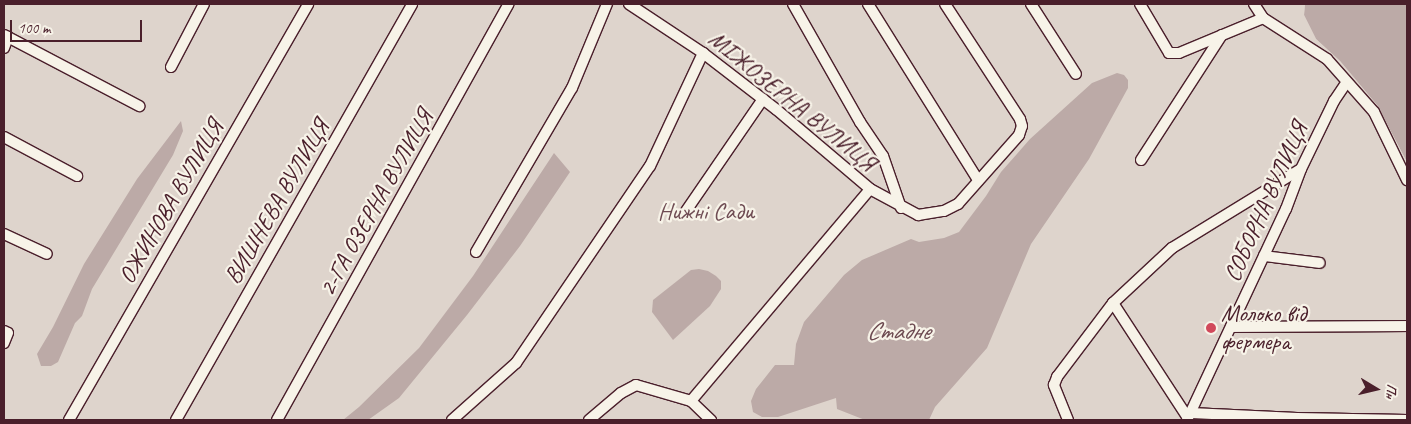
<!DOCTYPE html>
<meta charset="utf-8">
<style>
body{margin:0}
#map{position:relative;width:1411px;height:424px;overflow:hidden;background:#f7f3e8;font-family:Caveat,sans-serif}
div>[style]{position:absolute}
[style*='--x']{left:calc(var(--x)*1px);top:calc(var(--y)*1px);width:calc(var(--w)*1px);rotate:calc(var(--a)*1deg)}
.green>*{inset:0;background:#ded4cc}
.water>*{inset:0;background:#bcaaa7}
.roads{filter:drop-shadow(1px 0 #4a1f2b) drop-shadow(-1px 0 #4a1f2b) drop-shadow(0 1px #4a1f2b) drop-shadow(0 -1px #4a1f2b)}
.street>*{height:10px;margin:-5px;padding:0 5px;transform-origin:5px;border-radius:5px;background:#f7f3e8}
.dots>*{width:14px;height:14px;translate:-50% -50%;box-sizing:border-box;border:2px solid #f7f3e8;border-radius:50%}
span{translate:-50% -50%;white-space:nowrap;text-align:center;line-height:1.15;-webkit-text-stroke:4.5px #f7f3e8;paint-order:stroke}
.street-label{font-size:24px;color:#4a1f2b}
.park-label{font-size:24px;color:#6f4c53}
.poi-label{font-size:24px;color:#4a1f2b}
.left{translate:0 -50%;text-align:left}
.water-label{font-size:25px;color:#6c4950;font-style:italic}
.frame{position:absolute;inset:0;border:5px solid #4a1f2b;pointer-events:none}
.north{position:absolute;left:1351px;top:364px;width:50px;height:50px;-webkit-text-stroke:4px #f7f3e8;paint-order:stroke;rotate:99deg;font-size:14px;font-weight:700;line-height:20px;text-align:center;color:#4a1f2b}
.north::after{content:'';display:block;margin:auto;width:18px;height:22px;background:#4a1f2b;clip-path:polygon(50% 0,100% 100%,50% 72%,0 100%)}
.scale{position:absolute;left:10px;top:20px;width:132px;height:22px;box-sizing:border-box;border:2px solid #4a1f2b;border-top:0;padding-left:6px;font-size:15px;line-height:18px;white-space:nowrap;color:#4a1f2b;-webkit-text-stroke:4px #f7f3e8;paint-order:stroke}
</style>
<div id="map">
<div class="green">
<i style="clip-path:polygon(4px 4px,1305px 4px,1304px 15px,1316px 39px,1340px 61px,1377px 105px,1407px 162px,1407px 420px,4px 420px)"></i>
</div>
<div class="water">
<i style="clip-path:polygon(1305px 4px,1407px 4px,1407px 162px,1377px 105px,1340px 61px,1316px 39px,1304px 15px)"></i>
<i style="clip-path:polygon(1117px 73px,1124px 75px,1128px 80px,1128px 88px,1089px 159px,1031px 244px,987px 348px,935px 407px,929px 420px,865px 420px,837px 409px,836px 398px,778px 417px,762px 417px,753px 412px,751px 401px,756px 389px,775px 365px,794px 365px,796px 344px,804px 322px,844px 275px,862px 260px,911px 239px,919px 242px,944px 238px,959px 232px,986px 196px,1001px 172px,1030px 139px,1092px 83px)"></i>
<i style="clip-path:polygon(181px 121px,183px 131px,173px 155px,92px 289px,82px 316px,75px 323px,58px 362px,51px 366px,41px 366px,37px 354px,53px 327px,84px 264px,137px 179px)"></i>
<i style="clip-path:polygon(554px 153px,570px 172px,520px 246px,467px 315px,399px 398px,368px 420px,343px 420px,359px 407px,419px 348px,473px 276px)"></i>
<i style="clip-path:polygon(699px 269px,708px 271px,716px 276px,721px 281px,721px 289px,710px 306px,673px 340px,652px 312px,653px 300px,691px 270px)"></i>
</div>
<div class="roads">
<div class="street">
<i style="--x:629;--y:4;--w:89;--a:33.5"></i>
<i style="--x:703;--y:53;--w:93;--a:37.6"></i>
<i style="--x:777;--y:110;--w:122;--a:40.3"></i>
<i style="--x:870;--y:189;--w:55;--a:28.4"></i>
<i style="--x:918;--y:215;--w:26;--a:-9"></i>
<i style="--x:944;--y:211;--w:16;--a:-27"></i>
<i style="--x:958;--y:204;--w:92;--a:-48.5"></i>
<i style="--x:1019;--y:135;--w:9;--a:-72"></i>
<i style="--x:1022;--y:126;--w:7;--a:-106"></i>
<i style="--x:1020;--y:119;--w:137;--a:-123.1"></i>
<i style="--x:793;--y:4;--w:136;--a:60.4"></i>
<i style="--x:860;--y:122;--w:41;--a:55.9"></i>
<i style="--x:883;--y:156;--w:55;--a:70.9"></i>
<i style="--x:868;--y:4;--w:208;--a:58"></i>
<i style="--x:1031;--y:4;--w:83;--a:57.3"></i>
<i style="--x:1140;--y:4;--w:57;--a:59.4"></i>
<i style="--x:1169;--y:53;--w:10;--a:0"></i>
<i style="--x:1179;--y:53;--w:91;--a:-22.6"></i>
<i style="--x:1254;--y:4;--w:17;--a:57"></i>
<i style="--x:1263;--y:18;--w:76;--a:32.6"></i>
<i style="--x:1327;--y:59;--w:71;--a:48.4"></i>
<i style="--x:1374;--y:112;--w:76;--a:64.1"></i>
<i style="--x:4;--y:35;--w:153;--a:27.7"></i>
<i style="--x:4;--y:48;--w:12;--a:-70"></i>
<i style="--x:171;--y:67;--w:71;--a:-62.4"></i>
<i style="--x:4;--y:137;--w:83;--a:28.1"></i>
<i style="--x:1141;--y:160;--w:149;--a:-57.1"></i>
<i style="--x:686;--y:211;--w:136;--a:-55.5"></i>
<i style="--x:4;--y:234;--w:47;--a:24.9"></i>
<i style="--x:476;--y:252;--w:190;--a:-59.7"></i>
<i style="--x:572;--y:88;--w:91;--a:-67.4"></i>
<i style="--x:1264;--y:256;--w:56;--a:7.1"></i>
<i style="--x:1113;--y:303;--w:137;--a:56.9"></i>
<i style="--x:1231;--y:327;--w:176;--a:-0.3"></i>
<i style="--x:4;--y:331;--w:4;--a:27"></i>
<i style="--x:8;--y:333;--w:11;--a:112"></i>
<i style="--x:691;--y:401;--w:277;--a:-49.8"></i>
<i style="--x:1191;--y:413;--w:106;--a:2.7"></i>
<i style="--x:1297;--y:418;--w:110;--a:1"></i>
<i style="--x:69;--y:420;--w:480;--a:-60.1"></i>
<i style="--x:176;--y:420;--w:478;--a:-60.4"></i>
<i style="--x:277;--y:420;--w:476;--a:-60.9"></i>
<i style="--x:452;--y:420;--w:86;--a:-41.7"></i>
<i style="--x:516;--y:363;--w:238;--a:-55.8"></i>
<i style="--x:650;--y:166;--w:125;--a:-64.9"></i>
<i style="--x:589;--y:420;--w:42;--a:-40.2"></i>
<i style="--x:621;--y:393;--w:17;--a:-28"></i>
<i style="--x:636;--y:385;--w:57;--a:16.2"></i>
<i style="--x:691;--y:401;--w:28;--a:44"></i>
<i style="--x:1068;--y:420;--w:38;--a:-112"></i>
<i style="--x:1054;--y:385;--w:9;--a:-69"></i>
<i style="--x:1057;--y:377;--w:93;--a:-52.9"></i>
<i style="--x:1113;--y:303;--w:81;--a:-43"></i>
<i style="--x:1172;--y:248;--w:151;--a:-31.5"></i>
<i style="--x:1187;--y:420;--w:233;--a:-64.9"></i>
<i style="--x:1286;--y:209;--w:43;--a:-69.4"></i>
<i style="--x:1301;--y:169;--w:76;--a:-64.1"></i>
<i style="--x:1334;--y:101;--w:22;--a:-56"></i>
</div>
</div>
<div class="dots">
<i style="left:1211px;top:328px;background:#d1495b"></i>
</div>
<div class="street-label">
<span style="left:792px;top:101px;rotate:39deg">МІЖОЗЕРНА ВУЛИЦЯ</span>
<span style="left:171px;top:202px;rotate:-60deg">ОЖИНОВА ВУЛИЦЯ</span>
<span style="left:277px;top:202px;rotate:-60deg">ВИШНЕВА ВУЛИЦЯ</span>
<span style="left:1266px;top:202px;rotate:-66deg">СОБОРНА ВУЛИЦЯ</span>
<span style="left:376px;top:203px;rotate:-61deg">2-ГА ОЗЕРНА ВУЛИЦЯ</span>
</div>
<div class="park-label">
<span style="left:706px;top:212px">Нижні Сади</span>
</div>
<div class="poi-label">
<span class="left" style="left:1221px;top:328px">Молоко від<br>фермера</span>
</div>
<div class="water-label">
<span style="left:898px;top:331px">Стадне</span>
</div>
<div class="frame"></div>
<div class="north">Пн</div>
<div class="scale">100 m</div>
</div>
